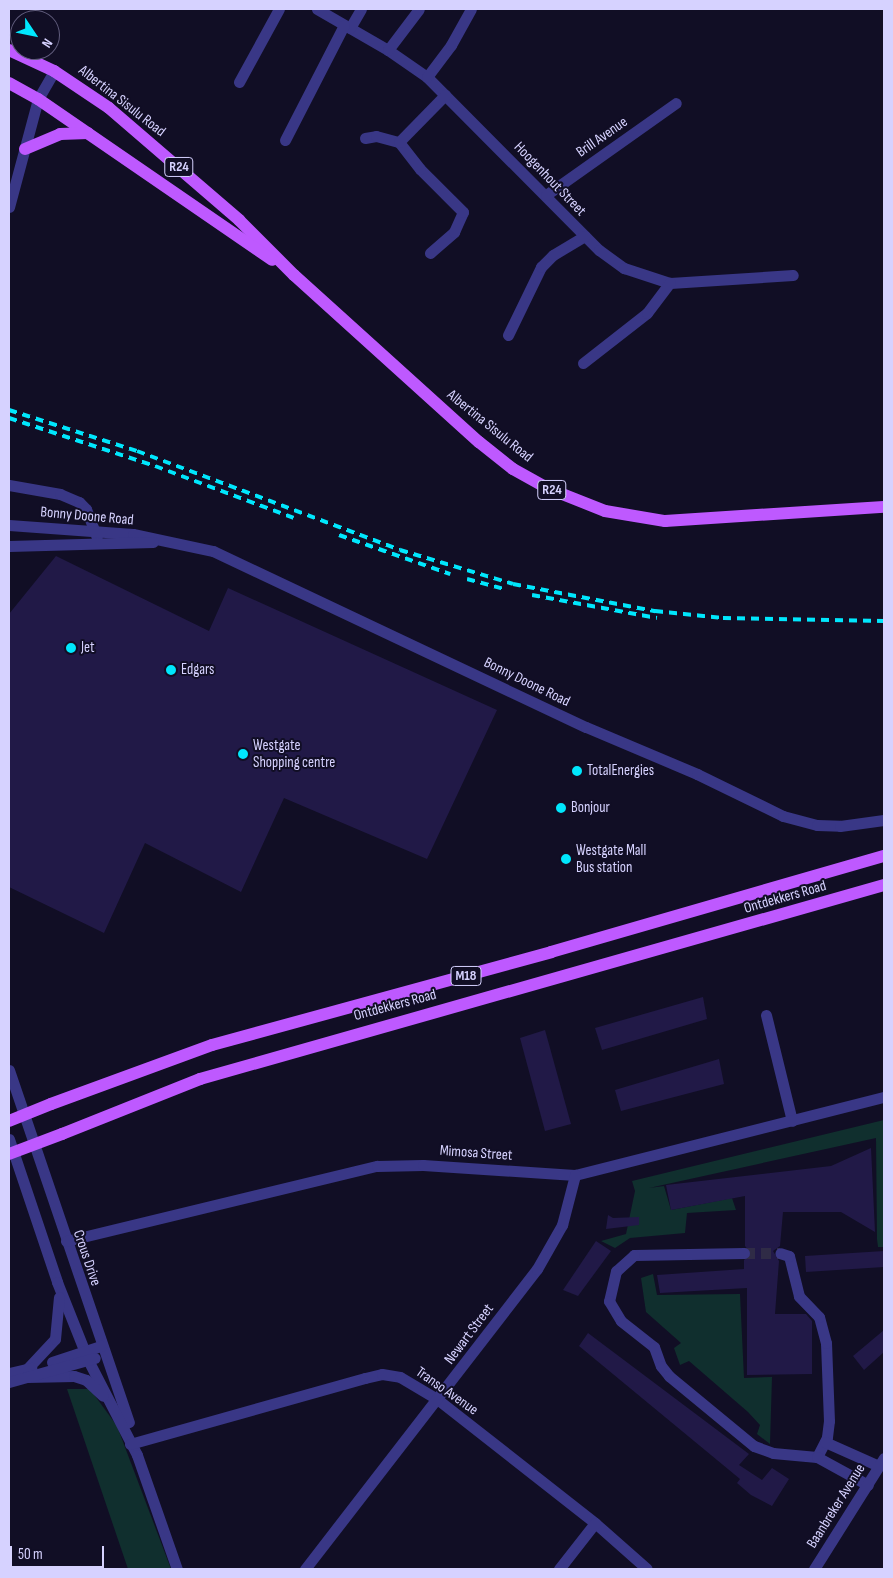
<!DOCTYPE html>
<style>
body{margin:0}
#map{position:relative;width:893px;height:1578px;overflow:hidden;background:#110e25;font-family:"Sofia Sans Condensed",sans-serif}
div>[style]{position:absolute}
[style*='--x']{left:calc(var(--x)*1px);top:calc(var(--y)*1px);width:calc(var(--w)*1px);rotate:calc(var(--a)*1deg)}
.green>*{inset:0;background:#102f2e}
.building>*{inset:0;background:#211947}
.minor-tunnel>*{height:11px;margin-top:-5.5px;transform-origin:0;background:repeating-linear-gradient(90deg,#2f2b46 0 11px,transparent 0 16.5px)}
.minor>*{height:11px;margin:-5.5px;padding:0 5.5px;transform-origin:5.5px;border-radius:5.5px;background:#393786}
.primary>*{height:12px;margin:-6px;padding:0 6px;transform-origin:6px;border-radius:6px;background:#be59ff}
.rail>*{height:4px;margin-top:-2px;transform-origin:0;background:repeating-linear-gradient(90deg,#00e7fd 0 8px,transparent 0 14px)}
.primary-bridge>*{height:12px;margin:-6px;padding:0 6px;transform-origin:6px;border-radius:6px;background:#be59ff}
.dots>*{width:14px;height:14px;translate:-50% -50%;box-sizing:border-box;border:2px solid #110e25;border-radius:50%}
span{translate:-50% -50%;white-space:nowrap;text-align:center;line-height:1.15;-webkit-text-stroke:4px #110e25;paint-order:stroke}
.shield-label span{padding:1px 4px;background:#110e25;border:1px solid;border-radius:4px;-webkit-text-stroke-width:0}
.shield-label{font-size:14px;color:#d6d2ff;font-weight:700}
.street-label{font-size:15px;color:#d6d2ff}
.poi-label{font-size:15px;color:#d6d2ff}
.left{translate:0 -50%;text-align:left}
.frame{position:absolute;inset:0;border:10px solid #d6d2ff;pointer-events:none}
.north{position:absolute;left:10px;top:10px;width:50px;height:50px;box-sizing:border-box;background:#110e25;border:1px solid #605c7c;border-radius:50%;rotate:124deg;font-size:14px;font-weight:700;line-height:20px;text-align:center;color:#d6d2ff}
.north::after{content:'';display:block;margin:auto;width:18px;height:22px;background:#00e7fd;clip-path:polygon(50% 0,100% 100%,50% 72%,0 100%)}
.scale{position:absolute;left:10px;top:1546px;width:94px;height:22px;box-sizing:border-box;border:2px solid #d6d2ff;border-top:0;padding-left:6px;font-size:15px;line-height:18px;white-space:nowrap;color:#d6d2ff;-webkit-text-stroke:4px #110e25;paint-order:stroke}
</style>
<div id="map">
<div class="green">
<i style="clip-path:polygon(884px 1120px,884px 1247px,878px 1247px,877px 1239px,876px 1138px,649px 1188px,664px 1186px,671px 1210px,732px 1198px,736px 1210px,687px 1213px,685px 1233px,630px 1238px,615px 1248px,601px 1241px,626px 1234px,635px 1191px,632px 1181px)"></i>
<i style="clip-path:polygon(653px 1274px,657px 1295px,740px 1294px,744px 1378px,772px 1377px,770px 1444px,757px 1434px,760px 1425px,748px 1412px,689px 1361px,680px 1365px,674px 1348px,681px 1343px,646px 1312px,641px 1278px)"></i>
<i style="clip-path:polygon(67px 1389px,90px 1389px,117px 1426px,171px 1569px,128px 1569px)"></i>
</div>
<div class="building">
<i style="clip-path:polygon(56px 556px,209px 631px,228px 588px,497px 710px,427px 859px,284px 798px,241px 892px,145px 843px,104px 933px,9px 887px,9px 614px)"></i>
<i style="clip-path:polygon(703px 997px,707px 1019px,602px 1050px,595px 1028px)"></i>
<i style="clip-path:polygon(545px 1030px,571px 1124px,545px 1131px,520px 1038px)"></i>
<i style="clip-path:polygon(719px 1059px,724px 1084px,621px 1111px,615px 1090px)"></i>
<i style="clip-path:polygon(871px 1148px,875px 1232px,841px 1212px,783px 1212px,780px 1246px,773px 1251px,779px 1261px,775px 1314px,806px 1314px,812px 1321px,812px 1374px,747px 1375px,747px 1288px,660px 1293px,657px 1275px,744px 1269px,744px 1260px,751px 1253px,745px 1246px,745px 1196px,671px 1210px,666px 1185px,831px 1166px)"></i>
<i style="clip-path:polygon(608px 1215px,613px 1218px,639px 1217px,639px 1225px,606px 1229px)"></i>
<i style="clip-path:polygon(596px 1241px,611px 1251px,578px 1296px,563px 1290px)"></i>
<i style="clip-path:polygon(884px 1251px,884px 1267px,806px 1272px,805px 1256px)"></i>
<i style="clip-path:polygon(884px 1330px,884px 1352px,864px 1370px,853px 1356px)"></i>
<i style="clip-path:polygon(588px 1333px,749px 1454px,739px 1465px,762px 1480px,772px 1468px,789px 1479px,772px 1506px,751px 1495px,737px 1483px,740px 1479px,579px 1346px)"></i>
</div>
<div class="minor-tunnel">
<i style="--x:744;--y:1253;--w:36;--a:0"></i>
</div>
<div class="minor">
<i style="--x:317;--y:9;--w:82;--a:30"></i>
<i style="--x:388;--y:50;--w:47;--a:34.7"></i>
<i style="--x:427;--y:77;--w:244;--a:45.2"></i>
<i style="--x:599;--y:250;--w:31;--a:36"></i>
<i style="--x:624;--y:268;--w:48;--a:18.1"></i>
<i style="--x:670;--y:283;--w:123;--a:-3.7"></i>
<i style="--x:350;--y:28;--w:22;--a:-60"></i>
<i style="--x:388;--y:50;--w:51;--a:-52.9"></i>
<i style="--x:427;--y:77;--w:40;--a:-53"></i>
<i style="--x:451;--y:45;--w:41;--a:-60.9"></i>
<i style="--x:239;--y:82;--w:83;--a:-61.3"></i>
<i style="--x:365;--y:138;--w:11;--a:-10"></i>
<i style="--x:376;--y:136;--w:24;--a:15"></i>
<i style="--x:285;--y:140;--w:129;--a:-62.8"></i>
<i style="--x:546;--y:195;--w:159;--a:-35.3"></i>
<i style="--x:9;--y:207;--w:112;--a:-75"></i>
<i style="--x:38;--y:99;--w:32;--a:-60"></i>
<i style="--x:430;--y:253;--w:32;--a:-41"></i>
<i style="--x:454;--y:232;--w:22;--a:-66"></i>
<i style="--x:463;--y:212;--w:61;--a:-135"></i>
<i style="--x:420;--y:169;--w:34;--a:-128"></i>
<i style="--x:399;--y:142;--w:66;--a:-45.6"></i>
<i style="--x:508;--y:335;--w:76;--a:-64.1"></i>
<i style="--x:541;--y:267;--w:17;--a:-45"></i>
<i style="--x:553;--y:255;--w:37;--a:-31"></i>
<i style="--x:583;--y:363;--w:81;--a:-38"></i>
<i style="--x:647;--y:313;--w:38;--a:-53"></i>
<i style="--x:9;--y:485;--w:52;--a:10"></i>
<i style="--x:60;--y:494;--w:21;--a:23"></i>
<i style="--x:79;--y:502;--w:10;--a:45"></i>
<i style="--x:86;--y:509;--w:30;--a:69"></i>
<i style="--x:9;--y:525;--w:124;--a:4.2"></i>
<i style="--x:133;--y:534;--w:82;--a:12"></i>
<i style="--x:213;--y:551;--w:412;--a:25.3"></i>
<i style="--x:586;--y:727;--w:121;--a:22.9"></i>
<i style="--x:697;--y:774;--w:96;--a:26"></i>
<i style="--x:783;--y:816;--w:35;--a:15"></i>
<i style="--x:817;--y:825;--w:23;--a:2"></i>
<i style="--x:840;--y:826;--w:44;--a:-7.8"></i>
<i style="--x:9;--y:546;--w:144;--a:-1.6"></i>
<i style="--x:766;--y:1015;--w:109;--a:76.2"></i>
<i style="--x:9;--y:1070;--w:372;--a:71.2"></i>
<i style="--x:9;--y:1139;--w:151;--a:71.4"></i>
<i style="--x:57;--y:1282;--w:84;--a:68.3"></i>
<i style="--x:88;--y:1360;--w:107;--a:62.7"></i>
<i style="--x:137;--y:1455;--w:121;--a:70.7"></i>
<i style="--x:66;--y:1241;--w:320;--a:-13.6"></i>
<i style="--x:377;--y:1166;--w:46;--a:-1.2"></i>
<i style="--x:423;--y:1165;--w:152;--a:3.8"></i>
<i style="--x:575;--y:1175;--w:319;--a:-14.2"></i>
<i style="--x:744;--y:1253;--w:110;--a:179"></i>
<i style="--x:634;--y:1255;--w:24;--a:138"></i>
<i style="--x:616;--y:1271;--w:31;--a:103"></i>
<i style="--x:609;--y:1301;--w:23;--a:59"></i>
<i style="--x:621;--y:1321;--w:42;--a:38.2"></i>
<i style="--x:654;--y:1347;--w:20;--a:70"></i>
<i style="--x:661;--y:1366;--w:13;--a:51"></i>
<i style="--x:669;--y:1376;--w:110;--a:39.5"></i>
<i style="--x:754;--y:1446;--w:20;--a:20"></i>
<i style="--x:773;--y:1453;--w:44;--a:5.2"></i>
<i style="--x:817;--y:1457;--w:22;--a:-63"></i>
<i style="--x:827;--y:1437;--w:16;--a:-83"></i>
<i style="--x:829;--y:1421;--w:78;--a:-92.2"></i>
<i style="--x:826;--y:1343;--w:27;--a:-105"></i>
<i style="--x:819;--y:1317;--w:29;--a:-134"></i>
<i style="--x:799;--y:1296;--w:41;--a:-104"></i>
<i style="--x:789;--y:1256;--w:9;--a:-162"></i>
<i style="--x:52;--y:1362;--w:52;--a:-18.1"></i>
<i style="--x:26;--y:1370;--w:42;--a:-46.9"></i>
<i style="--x:55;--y:1339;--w:42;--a:-84.6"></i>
<i style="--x:9;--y:1373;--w:23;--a:-13"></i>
<i style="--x:26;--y:1377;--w:48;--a:-1.2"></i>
<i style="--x:74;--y:1376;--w:13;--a:18"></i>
<i style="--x:86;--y:1380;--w:23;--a:43"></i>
<i style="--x:9;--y:1382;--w:89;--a:-15.6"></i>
<i style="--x:825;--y:1442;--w:59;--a:24"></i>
<i style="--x:130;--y:1444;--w:244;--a:-15.7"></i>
<i style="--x:365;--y:1378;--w:17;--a:-13"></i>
<i style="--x:382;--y:1374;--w:18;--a:9"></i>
<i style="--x:400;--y:1377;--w:43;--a:30.7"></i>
<i style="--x:437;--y:1399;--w:201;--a:38.1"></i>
<i style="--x:595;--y:1523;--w:69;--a:41.5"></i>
<i style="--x:817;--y:1457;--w:58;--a:28.8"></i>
<i style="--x:305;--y:1569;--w:379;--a:-52.3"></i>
<i style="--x:537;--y:1269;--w:51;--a:-60.4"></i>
<i style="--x:562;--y:1225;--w:52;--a:-75.4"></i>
<i style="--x:559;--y:1569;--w:58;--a:-52"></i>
<i style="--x:814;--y:1569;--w:131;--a:-57.8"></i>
</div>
<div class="primary">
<i style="--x:9;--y:50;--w:50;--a:25"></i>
<i style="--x:54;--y:71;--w:66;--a:33.9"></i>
<i style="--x:109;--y:108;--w:172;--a:40.7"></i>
<i style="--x:239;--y:220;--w:78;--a:45"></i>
<i style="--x:294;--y:275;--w:249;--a:42.1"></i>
<i style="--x:479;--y:442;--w:43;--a:38.5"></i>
<i style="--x:513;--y:469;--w:39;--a:29"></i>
<i style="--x:547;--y:488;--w:62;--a:21.6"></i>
<i style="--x:605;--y:511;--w:61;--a:9.5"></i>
<i style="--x:665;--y:521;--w:219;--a:-3.7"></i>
<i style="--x:9;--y:83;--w:33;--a:29"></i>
<i style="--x:38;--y:99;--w:284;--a:34.5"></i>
<i style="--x:25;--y:149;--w:38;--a:-23"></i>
<i style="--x:60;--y:134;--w:28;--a:-2"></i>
<i style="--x:51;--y:1104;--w:171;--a:-20.1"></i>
<i style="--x:212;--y:1045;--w:352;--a:-15.3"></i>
<i style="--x:551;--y:952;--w:347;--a:-16.1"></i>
<i style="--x:62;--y:1134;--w:149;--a:-21.7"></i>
<i style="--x:200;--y:1079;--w:711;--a:-15.83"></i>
</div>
<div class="rail">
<i style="--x:9;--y:410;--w:134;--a:17.8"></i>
<i style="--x:137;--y:451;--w:281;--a:20.6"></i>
<i style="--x:400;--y:550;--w:118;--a:16.7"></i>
<i style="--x:513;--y:584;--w:145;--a:10.8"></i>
<i style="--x:655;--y:611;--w:68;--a:5.9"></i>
<i style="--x:723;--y:618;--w:161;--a:1.1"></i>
<i style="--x:9;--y:418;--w:154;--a:18.2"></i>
<i style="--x:155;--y:466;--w:148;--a:20.5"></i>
<i style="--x:339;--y:535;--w:118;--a:19.4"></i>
<i style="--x:467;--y:579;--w:39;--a:15"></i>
<i style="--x:532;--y:595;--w:127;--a:10.4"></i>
</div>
<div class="primary-bridge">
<i style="--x:9;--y:1121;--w:45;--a:-22"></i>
<i style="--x:9;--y:1154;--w:57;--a:-20.7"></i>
</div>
<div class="dots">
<i style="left:71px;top:648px;background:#00e7fd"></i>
<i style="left:171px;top:670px;background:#00e7fd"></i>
<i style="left:243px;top:754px;background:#00e7fd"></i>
<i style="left:577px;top:771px;background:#00e7fd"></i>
<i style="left:561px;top:808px;background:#00e7fd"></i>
<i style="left:566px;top:859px;background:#00e7fd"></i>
</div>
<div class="shield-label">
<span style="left:179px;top:167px">R24</span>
<span style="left:552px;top:490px">R24</span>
<span style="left:466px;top:976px">M18</span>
</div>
<div class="street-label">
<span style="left:122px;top:101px;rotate:38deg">Albertina Sisulu Road</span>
<span style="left:602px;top:137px;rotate:-35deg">Brill Avenue</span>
<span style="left:550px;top:179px;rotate:46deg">Hoogenhout Street</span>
<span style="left:490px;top:426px;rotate:39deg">Albertina Sisulu Road</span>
<span style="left:87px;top:516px;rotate:5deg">Bonny Doone Road</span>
<span style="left:527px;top:682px;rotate:26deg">Bonny Doone Road</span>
<span style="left:785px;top:897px;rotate:-16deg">Ontdekkers Road</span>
<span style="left:395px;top:1005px;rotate:-15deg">Ontdekkers Road</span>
<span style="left:476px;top:1153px;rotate:4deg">Mimosa Street</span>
<span style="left:87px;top:1258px;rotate:71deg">Crous Drive</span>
<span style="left:469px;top:1334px;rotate:-53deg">Newart Street</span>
<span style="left:447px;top:1391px;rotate:35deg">Transo Avenue</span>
<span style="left:836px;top:1506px;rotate:-58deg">Baanbreker Avenue</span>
</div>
<div class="poi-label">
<span class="left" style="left:81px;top:648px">Jet</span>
<span class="left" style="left:181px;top:670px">Edgars</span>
<span class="left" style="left:253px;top:754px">Westgate<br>Shopping centre</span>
<span class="left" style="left:587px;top:771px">TotalEnergies</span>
<span class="left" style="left:571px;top:808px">Bonjour</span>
<span class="left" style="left:576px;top:859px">Westgate Mall<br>Bus station</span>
</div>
<div class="frame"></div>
<div class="north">N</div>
<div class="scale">50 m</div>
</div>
